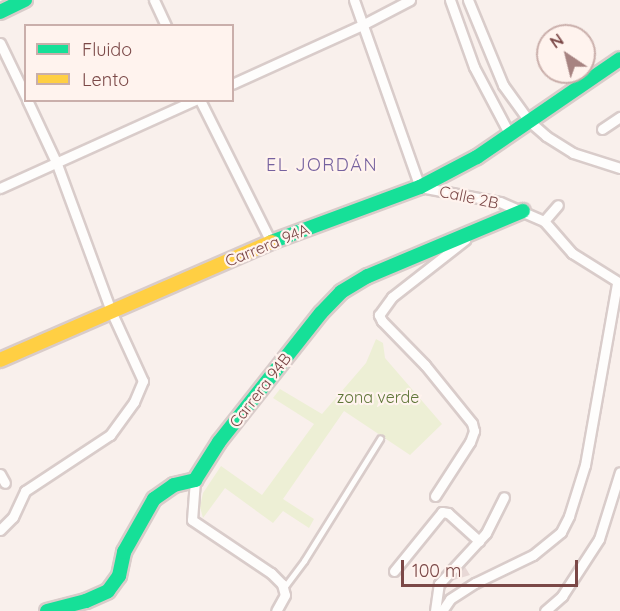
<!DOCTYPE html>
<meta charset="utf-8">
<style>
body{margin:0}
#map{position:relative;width:620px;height:611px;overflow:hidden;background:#f9f0ec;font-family:Quicksand,sans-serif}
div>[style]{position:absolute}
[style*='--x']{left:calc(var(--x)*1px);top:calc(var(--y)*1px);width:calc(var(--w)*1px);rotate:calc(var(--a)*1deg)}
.green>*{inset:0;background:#edefd5}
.building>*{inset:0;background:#e8d8d6}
.roads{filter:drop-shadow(2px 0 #d9ccca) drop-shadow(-2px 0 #d9ccca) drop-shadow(0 2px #d9ccca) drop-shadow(0 -2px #d9ccca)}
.lane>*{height:4.5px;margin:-2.25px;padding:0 2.25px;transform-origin:2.25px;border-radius:2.25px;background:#fefdfc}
.street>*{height:9px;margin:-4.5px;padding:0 4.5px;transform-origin:4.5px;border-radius:4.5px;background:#fefdfc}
.fast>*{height:14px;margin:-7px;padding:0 7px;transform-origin:7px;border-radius:7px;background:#16e098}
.slow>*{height:14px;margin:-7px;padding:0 7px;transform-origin:7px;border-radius:7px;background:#ffcf43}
span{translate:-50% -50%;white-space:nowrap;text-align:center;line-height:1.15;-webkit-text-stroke:4.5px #fff3ee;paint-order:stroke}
.street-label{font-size:16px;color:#7b4847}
.park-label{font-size:16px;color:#5f7638}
.neighbourhood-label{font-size:18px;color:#76629f;letter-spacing:1.5px}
.legend{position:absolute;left:24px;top:24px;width:210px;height:78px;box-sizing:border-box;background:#fff3ee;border:2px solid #caafab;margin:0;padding:8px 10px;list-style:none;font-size:18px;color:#7b4847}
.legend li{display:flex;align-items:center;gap:12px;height:30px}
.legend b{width:30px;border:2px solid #caafab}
.north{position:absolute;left:536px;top:24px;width:60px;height:60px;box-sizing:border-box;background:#fff3ee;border:2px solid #caafab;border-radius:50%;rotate:325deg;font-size:16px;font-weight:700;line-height:24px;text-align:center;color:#7b4847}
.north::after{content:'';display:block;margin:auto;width:21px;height:27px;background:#a78381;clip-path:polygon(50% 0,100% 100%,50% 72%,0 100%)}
.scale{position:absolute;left:401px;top:560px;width:177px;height:27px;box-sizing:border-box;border:3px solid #7b4847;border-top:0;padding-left:8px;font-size:18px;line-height:21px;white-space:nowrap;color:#7b4847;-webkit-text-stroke:4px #fff3ee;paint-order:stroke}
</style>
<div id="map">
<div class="green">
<i style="clip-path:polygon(376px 339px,383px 343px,385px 358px,442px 424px,410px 455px,344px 411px,283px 499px,314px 519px,309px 528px,283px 511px,273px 523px,225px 488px,203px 518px,200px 507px,203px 493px,221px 466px,262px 495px,314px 424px,273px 398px,280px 389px,322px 414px,366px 363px)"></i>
</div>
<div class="building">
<i style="clip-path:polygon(462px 562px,470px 575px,441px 584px)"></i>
</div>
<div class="roads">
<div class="lane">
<i style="--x:283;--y:589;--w:35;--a:-53"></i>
<i style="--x:304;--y:561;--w:144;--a:-58.1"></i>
</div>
<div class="street">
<i style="--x:154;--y:0;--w:29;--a:65"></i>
<i style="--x:354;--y:0;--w:198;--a:70.6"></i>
<i style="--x:420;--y:187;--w:81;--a:10.6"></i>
<i style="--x:500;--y:202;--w:48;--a:23.4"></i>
<i style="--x:544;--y:221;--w:43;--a:48.8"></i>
<i style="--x:572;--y:253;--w:57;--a:32"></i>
<i style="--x:450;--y:0;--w:71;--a:70.3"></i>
<i style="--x:474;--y:67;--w:77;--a:62.1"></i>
<i style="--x:468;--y:0;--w:92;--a:67.6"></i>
<i style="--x:503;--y:85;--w:44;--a:54.2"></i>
<i style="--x:529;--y:121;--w:23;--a:41"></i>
<i style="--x:546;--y:136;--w:32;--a:32"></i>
<i style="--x:573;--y:153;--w:49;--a:17.7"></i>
<i style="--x:0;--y:43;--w:60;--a:64.3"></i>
<i style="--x:232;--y:84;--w:145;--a:-24.4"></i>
<i style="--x:364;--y:24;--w:52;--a:-27.6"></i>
<i style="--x:200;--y:100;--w:159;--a:63.4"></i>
<i style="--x:602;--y:129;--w:22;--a:-34"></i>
<i style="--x:0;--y:188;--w:214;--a:-24.3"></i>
<i style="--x:544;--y:221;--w:21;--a:-49"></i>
<i style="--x:0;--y:474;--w:10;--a:61"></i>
<i style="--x:195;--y:480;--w:40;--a:94.3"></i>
<i style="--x:192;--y:520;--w:95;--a:33.9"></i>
<i style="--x:271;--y:573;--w:16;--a:45"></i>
<i style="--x:282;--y:584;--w:11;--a:75"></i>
<i style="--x:285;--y:595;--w:18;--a:119"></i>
<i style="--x:435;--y:496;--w:64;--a:-57.1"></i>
<i style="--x:470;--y:442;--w:12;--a:-70"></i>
<i style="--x:474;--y:431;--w:8;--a:-104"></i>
<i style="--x:472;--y:423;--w:75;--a:-129"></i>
<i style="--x:425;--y:365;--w:62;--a:-134.3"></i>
<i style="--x:382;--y:321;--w:7;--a:-117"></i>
<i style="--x:379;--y:315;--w:22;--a:-54"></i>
<i style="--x:392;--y:297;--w:93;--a:-38"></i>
<i style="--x:0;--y:530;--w:18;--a:-45"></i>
<i style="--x:13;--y:517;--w:29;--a:-65"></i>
<i style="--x:25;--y:491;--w:102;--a:-33.4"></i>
<i style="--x:110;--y:435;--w:41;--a:-54"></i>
<i style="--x:134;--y:402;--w:23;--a:-67"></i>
<i style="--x:143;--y:381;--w:77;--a:-114.6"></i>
<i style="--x:111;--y:311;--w:157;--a:-110.2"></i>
<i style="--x:57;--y:164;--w:71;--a:-115.1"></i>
<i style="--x:394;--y:571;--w:76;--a:-50.9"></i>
<i style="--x:442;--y:512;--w:6;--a:9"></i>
<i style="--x:448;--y:513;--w:42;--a:42.1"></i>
<i style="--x:435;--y:611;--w:27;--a:-82"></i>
<i style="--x:439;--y:584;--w:69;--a:-47.3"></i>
<i style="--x:486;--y:533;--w:40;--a:-63.4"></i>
<i style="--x:442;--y:611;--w:14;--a:-56"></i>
<i style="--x:450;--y:599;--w:30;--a:-33"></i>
<i style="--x:475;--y:583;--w:64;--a:-25.8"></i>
<i style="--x:533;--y:555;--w:36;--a:-39"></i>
<i style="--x:561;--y:532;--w:18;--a:-63"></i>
<i style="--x:569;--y:516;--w:53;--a:-72.6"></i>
<i style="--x:585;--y:465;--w:185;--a:-80"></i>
<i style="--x:545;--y:611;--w:23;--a:-41"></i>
<i style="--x:562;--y:596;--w:68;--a:-57"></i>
<i style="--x:599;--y:539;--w:70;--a:-72.6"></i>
</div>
<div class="fast">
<i style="--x:0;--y:12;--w:28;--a:-26"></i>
<i style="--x:271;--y:242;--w:159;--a:-20.3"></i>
<i style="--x:420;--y:187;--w:64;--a:-27.8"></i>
<i style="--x:477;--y:157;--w:173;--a:-34.4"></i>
<i style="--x:47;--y:611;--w:40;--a:-14.4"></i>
<i style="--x:86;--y:601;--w:24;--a:-24"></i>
<i style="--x:108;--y:591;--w:19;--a:-54"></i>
<i style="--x:119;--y:576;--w:25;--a:-78"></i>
<i style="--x:124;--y:552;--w:61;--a:-60.5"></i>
<i style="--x:154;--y:499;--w:24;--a:-35"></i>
<i style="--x:174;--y:485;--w:22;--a:-13"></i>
<i style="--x:195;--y:480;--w:45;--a:-57.7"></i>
<i style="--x:219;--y:442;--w:164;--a:-51.7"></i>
<i style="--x:321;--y:313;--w:29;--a:-46"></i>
<i style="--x:341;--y:292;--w:31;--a:-31"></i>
<i style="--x:368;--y:276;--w:168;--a:-22.8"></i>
</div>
<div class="slow">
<i style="--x:0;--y:360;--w:296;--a:-23.5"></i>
</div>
</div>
<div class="street-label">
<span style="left:469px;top:197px;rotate:12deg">Calle 2B</span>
<span style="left:267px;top:245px;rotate:-22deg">Carrera 94A</span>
<span style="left:260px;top:390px;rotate:-52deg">Carrera 94B</span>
</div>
<div class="park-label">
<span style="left:378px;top:397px">zona verde</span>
</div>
<div class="neighbourhood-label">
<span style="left:322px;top:165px">EL JORDÁN</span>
</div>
<ul class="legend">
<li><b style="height:8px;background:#16e098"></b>Fluido</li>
<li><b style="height:8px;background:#ffcf43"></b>Lento</li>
</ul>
<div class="north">N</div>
<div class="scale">100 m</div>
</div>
